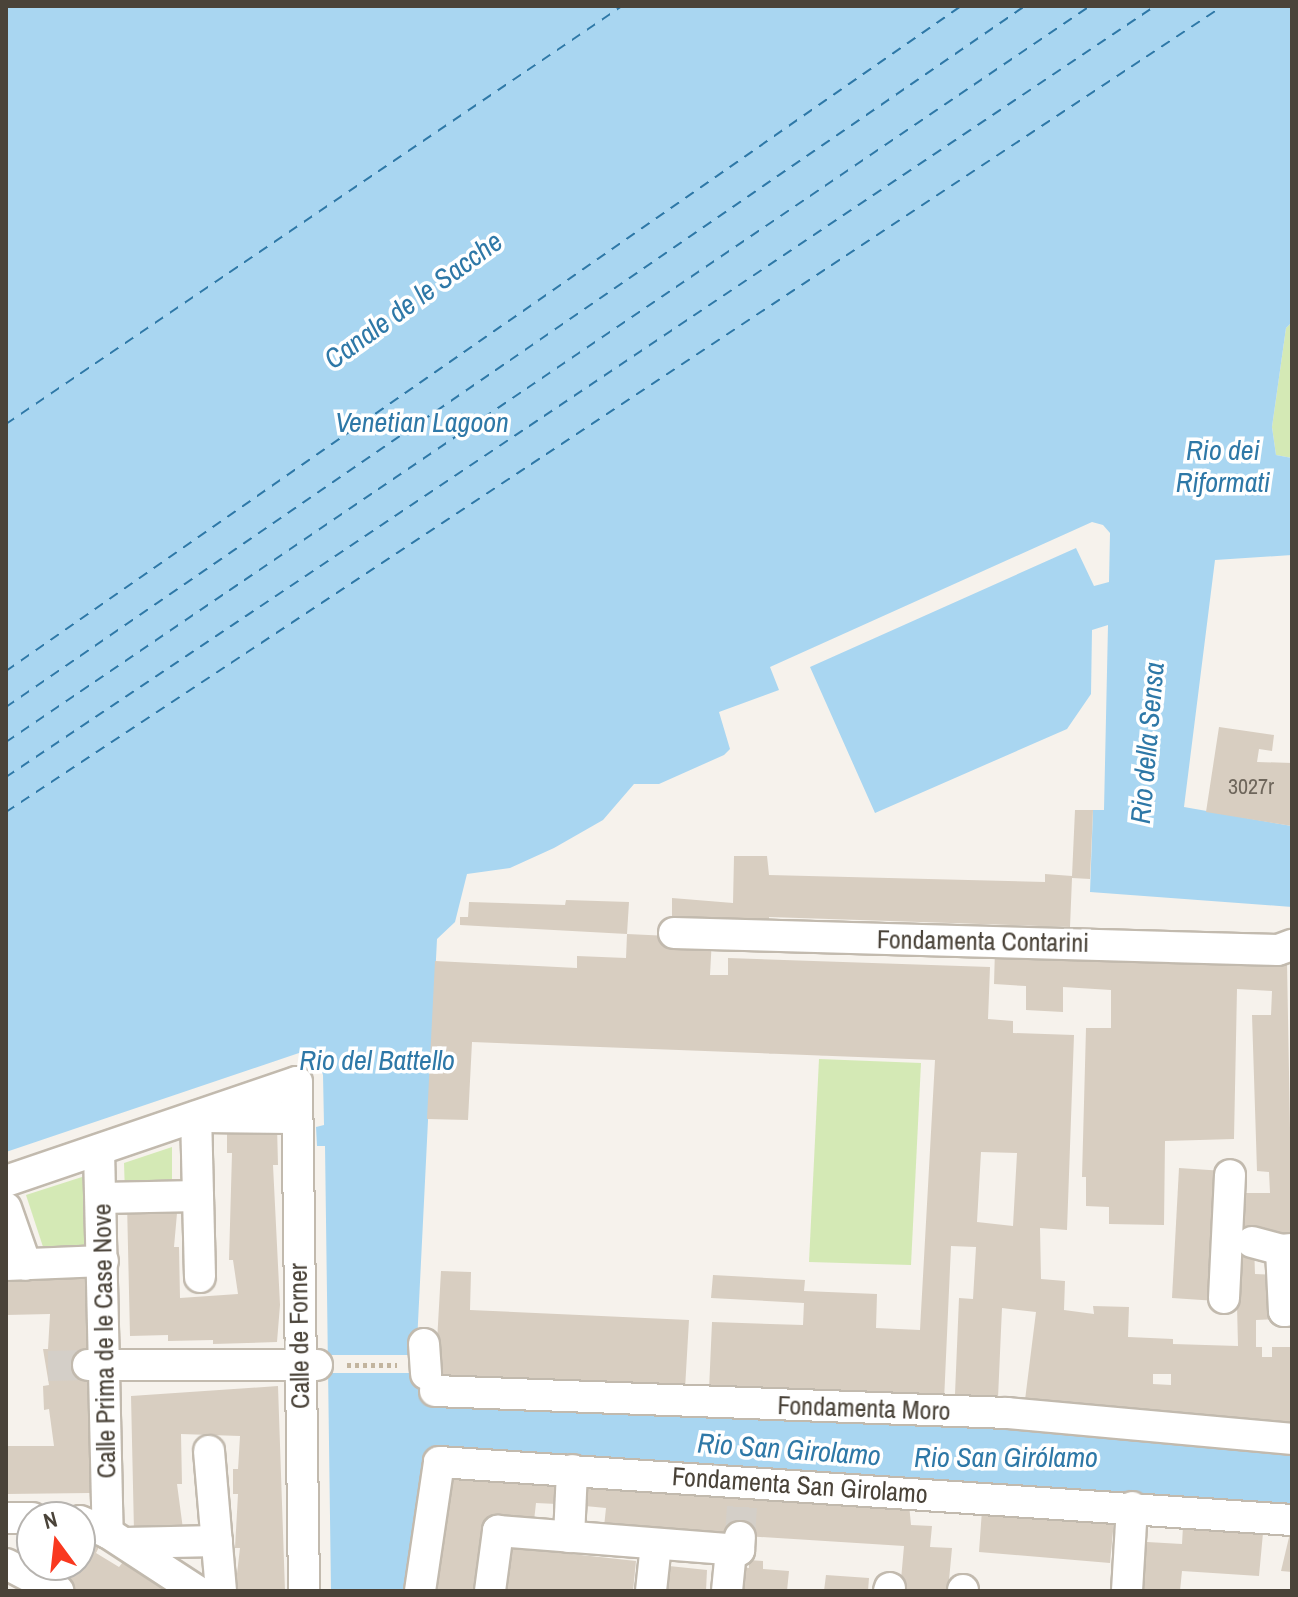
<!DOCTYPE html>
<meta charset="utf-8">
<style>
body{margin:0}
#map{position:relative;width:1298px;height:1597px;overflow:hidden;background:#f6f2ec;font-family:"Archivo Narrow",sans-serif}
div>[style]{position:absolute}
[style*='--x']{left:calc(var(--x)*1px);top:calc(var(--y)*1px);width:calc(var(--w)*1px);rotate:calc(var(--a)*1deg)}
.green>*{inset:0;background:#d4e9b5}
.water>*{inset:0;background:#a9d6f1}
.pier>*{inset:0;background:#f6f2ec}
.ferry>*{height:2px;margin-top:-1px;transform-origin:0;background:repeating-linear-gradient(90deg,#2e78a7 0 10px,transparent 0 18px)}
.building>*{inset:0;background:#d8cec1}
.street-tunnel>*{height:30px;margin-top:-15px;transform-origin:0;background:repeating-linear-gradient(90deg,#d4cfc8 0 30px,transparent 0 45px)}
.path>*{height:5px;margin-top:-2.5px;transform-origin:0;background:repeating-linear-gradient(90deg,#c3b59f 0 4px,transparent 0 8px)}
.roads{filter:drop-shadow(2px 0 #c2baae) drop-shadow(-2px 0 #c2baae) drop-shadow(0 2px #c2baae) drop-shadow(0 -2px #c2baae)}
.street>*{height:30px;margin:-15px;padding:0 15px;transform-origin:15px;border-radius:15px;background:#fff}
span{translate:-50% -50%;white-space:nowrap;text-align:center;line-height:1.15;-webkit-text-stroke:7px #fff;paint-order:stroke}
.number-label{font-size:22px;color:#6e665b}
.number-label span{-webkit-text-stroke-width:0}
.street-label{font-size:26px;color:#4a4339}
.water-label{font-size:28px;color:#2e78a7;font-style:italic}
.frame{position:absolute;inset:0;border:8px solid #4a4339;pointer-events:none}
.north{position:absolute;left:16px;top:1501px;width:80px;height:80px;box-sizing:border-box;background:#fff;border:2px solid #b7b4b0;border-radius:50%;rotate:345deg;font-size:22px;font-weight:700;line-height:32px;text-align:center;color:#4a4339}
.north::after{content:'';display:block;margin:auto;width:28px;height:36px;background:#f9381f;clip-path:polygon(50% 0,100% 100%,50% 72%,0 100%)}
</style>
<div id="map">
<div class="green">
<i style="clip-path:polygon(1292px 322px,1292px 458px,1276px 455px,1272px 427px,1286px 328px)"></i>
<i style="clip-path:polygon(819px 1059px,921px 1063px,911px 1265px,809px 1262px)"></i>
<i style="clip-path:polygon(172px 1147px,172px 1191px,125px 1194px,124px 1163px)"></i>
<i style="clip-path:polygon(85px 1176px,86px 1256px,46px 1256px,26px 1195px)"></i>
</div>
<div class="water">
<i style="clip-path:polygon(6px 6px,1292px 6px,1292px 322px,1286px 328px,1272px 427px,1276px 455px,1292px 458px,1292px 555px,1215px 560px,1184px 807px,1292px 826px,1292px 907px,1090px 892px,1093px 810px,1104px 810px,1108px 625px,1092px 630px,1091px 694px,1067px 729px,875px 813px,810px 667px,1076px 548px,1094px 586px,1109px 582px,1110px 533px,1103px 525px,1092px 522px,770px 667px,779px 690px,719px 712px,730px 749px,724px 755px,659px 784px,634px 784px,603px 820px,554px 848px,510px 868px,467px 874px,455px 922px,437px 939px,415px 1383px,425px 1401px,995px 1425px,1292px 1449px,1292px 1506px,430px 1447px,407px 1591px,331px 1591px,325px 1146px,317px 1146px,316px 1127px,324px 1125px,323px 1075px,316px 1056px,299px 1053px,6px 1152px)"></i>
</div>
<div class="pier">
<i style="clip-path:polygon(323px 1355px,414px 1355px,414px 1373px,323px 1373px)"></i>
</div>
<div class="ferry">
<i style="--x:6;--y:424;--w:744;--a:-34.16"></i>
<i style="--x:6;--y:671;--w:1164;--a:-34.85"></i>
<i style="--x:6;--y:707;--w:1237;--a:-34.53"></i>
<i style="--x:6;--y:742;--w:1310;--a:-34.18"></i>
<i style="--x:6;--y:777;--w:1384;--a:-33.86"></i>
<i style="--x:6;--y:812;--w:1460;--a:-33.52"></i>
</div>
<div class="building">
<i style="clip-path:polygon(1219px 727px,1274px 735px,1272px 751px,1259px 749px,1257px 762px,1292px 763px,1292px 826px,1206px 812px)"></i>
<i style="clip-path:polygon(1075px 810px,1093px 810px,1090px 879px,1072px 878px,1070px 927px,769px 917px,769px 928px,672px 928px,672px 898px,733px 903px,734px 856px,767px 856px,769px 875px,1045px 882px,1045px 874px,1072px 876px)"></i>
<i style="clip-path:polygon(566px 900px,629px 902px,627px 934px,460px 925px,460px 917px,468px 917px,469px 902px,565px 905px)"></i>
<i style="clip-path:polygon(evenodd,627px 934px,712px 938px,710px 975px,728px 975px,728px 958px,990px 967px,988px 1019px,1013px 1021px,1013px 1033px,1074px 1035px,1067px 1230px,1040px 1228px,1041px 1279px,1065px 1281px,1064px 1310px,1094px 1314px,1093px 1306px,1129px 1307px,1128px 1337px,1173px 1339px,1173px 1344px,1238px 1346px,1237px 1305px,1229px 1305px,1235px 1193px,1270px 1193px,1269px 1172px,1257px 1171px,1252px 1015px,1271px 1015px,1272px 991px,1237px 989px,1234px 1139px,1165px 1141px,1164px 1225px,1109px 1224px,1109px 1207px,1086px 1206px,1086px 1177px,1082px 1177px,1086px 1028px,1111px 1028px,1111px 990px,1063px 987px,1063px 1012px,1026px 1010px,1026px 986px,994px 984px,995px 949px,1287px 961px,1292px 1240px,1254px 1244px,1255px 1274px,1275px 1275px,1277px 1319px,1256px 1320px,1256px 1347px,1262px 1347px,1262px 1357px,1272px 1357px,1272px 1347px,1292px 1347px,1292px 1424px,1174px 1418px,1025px 1400px,1036px 1312px,1002px 1308px,998px 1398px,955px 1394px,959px 1298px,973px 1299px,976px 1247px,951px 1246px,944px 1401px,709px 1390px,712px 1322px,803px 1325px,804px 1303px,711px 1298px,713px 1275px,805px 1280px,804px 1291px,877px 1294px,876px 1328px,920px 1330px,935px 1060px,472px 1042px,468px 1120px,427px 1119px,435px 961px,577px 968px,577px 956px,626px 958px,627px 934px,981px 1152px,1017px 1153px,1013px 1226px,977px 1222px,981px 1152px,627px 934px,1153px 1374px,1171px 1374px,1171px 1385px,1153px 1384px,1153px 1374px)"></i>
<i style="clip-path:polygon(277px 1126px,278px 1165px,273px 1165px,280px 1305px,277px 1342px,213px 1344px,213px 1340px,168px 1341px,168px 1335px,130px 1336px,127px 1203px,178px 1202px,174px 1247px,179px 1247px,180px 1298px,238px 1294px,233px 1260px,229px 1260px,232px 1153px,227px 1153px,227px 1127px)"></i>
<i style="clip-path:polygon(1179px 1168px,1224px 1171px,1217px 1301px,1172px 1298px)"></i>
<i style="clip-path:polygon(87px 1265px,94px 1349px,88px 1350px,95px 1451px,89px 1452px,90px 1493px,6px 1494px,6px 1446px,54px 1446px,49px 1409px,44px 1410px,43px 1386px,49px 1385px,43px 1349px,48px 1349px,50px 1314px,6px 1315px,6px 1267px)"></i>
<i style="clip-path:polygon(441px 1271px,471px 1272px,470px 1310px,689px 1320px,685px 1389px,435px 1377px)"></i>
<i style="clip-path:polygon(278px 1386px,285px 1591px,235px 1591px,240px 1548px,235px 1548px,238px 1494px,233px 1494px,233px 1469px,238px 1469px,240px 1436px,181px 1434px,182px 1484px,177px 1484px,183px 1529px,134px 1531px,131px 1396px)"></i>
<i style="clip-path:polygon(451px 1468px,559px 1476px,557px 1504px,536px 1503px,534px 1521px,486px 1519px,476px 1590px,427px 1591px,438px 1511px,447px 1513px)"></i>
<i style="clip-path:polygon(587px 1477px,909px 1504px,911px 1525px,932px 1526px,930px 1547px,952px 1548px,948px 1591px,900px 1591px,904px 1546px,604px 1527px,606px 1508px,585px 1506px)"></i>
<i style="clip-path:polygon(982px 1510px,1003px 1512px,1003px 1516px,1114px 1521px,1110px 1563px,979px 1552px)"></i>
<i style="clip-path:polygon(1183px 1526px,1263px 1533px,1259px 1576px,1182px 1571px,1180px 1591px,1136px 1591px,1147px 1542px,1182px 1544px)"></i>
<i style="clip-path:polygon(1291px 1529px,1292px 1572px,1281px 1571px)"></i>
<i style="clip-path:polygon(80px 1535px,99px 1547px,96px 1553px,119px 1567px,123px 1562px,170px 1591px,76px 1591px,50px 1574px,56px 1565px,80px 1565px)"></i>
<i style="clip-path:polygon(508px 1547px,636px 1561px,633px 1591px,504px 1591px)"></i>
<i style="clip-path:polygon(749px 1560px,763px 1561px,763px 1569px,789px 1571px,787px 1591px,741px 1591px,742px 1567px,749px 1568px)"></i>
<i style="clip-path:polygon(669px 1566px,707px 1570px,706px 1591px,666px 1591px)"></i>
<i style="clip-path:polygon(826px 1575px,869px 1578px,868px 1591px,824px 1591px)"></i>
</div>
<div class="street-tunnel">
<i style="--x:48;--y:1366;--w:40;--a:-1.4"></i>
<i style="--x:740;--y:1537;--w:47;--a:-86.3"></i>
</div>
<div class="path">
<i style="--x:347;--y:1365;--w:50;--a:0"></i>
</div>
<div class="roads">
<div class="street">
<i style="--x:674;--y:933;--w:604;--a:1.61"></i>
<i style="--x:1278;--y:950;--w:15;--a:-20"></i>
<i style="--x:99;--y:1150;--w:383;--a:88.7"></i>
<i style="--x:6;--y:1181;--w:307;--a:-18.8"></i>
<i style="--x:297;--y:1082;--w:509;--a:89.21"></i>
<i style="--x:101;--y:1198;--w:97;--a:-1.2"></i>
<i style="--x:6;--y:1208;--w:60;--a:70.7"></i>
<i style="--x:1252;--y:1242;--w:30;--a:15"></i>
<i style="--x:1292;--y:1249;--w:11;--a:175"></i>
<i style="--x:1281;--y:1250;--w:61;--a:87.2"></i>
<i style="--x:1284;--y:1311;--w:8;--a:-7"></i>
<i style="--x:6;--y:1265;--w:97;--a:-2.4"></i>
<i style="--x:200;--y:1277;--w:160;--a:-91.4"></i>
<i style="--x:196;--y:1117;--w:101;--a:0.6"></i>
<i style="--x:1224;--y:1298;--w:123;--a:-87.2"></i>
<i style="--x:424;--y:1344;--w:30;--a:86"></i>
<i style="--x:88;--y:1365;--w:229;--a:0"></i>
<i style="--x:435;--y:1391;--w:572;--a:2.2"></i>
<i style="--x:1007;--y:1413;--w:286;--a:5.2"></i>
<i style="--x:209;--y:1451;--w:141;--a:85.1"></i>
<i style="--x:6;--y:1518;--w:26;--a:0"></i>
<i style="--x:80;--y:1521;--w:30;--a:23"></i>
<i style="--x:108;--y:1533;--w:106;--a:33.1"></i>
<i style="--x:569;--y:1537;--w:67;--a:-87.4"></i>
<i style="--x:125;--y:1543;--w:92;--a:-1.2"></i>
<i style="--x:6;--y:1564;--w:59;--a:27.4"></i>
<i style="--x:420;--y:1591;--w:130;--a:-81.6"></i>
<i style="--x:439;--y:1462;--w:855;--a:3.89"></i>
<i style="--x:490;--y:1591;--w:61;--a:-82.4"></i>
<i style="--x:498;--y:1531;--w:242;--a:4.5"></i>
<i style="--x:739;--y:1550;--w:13;--a:-86"></i>
<i style="--x:651;--y:1591;--w:47;--a:-83.9"></i>
<i style="--x:727;--y:1591;--w:41;--a:-84.4"></i>
<i style="--x:889;--y:1591;--w:3;--a:-72"></i>
<i style="--x:963;--y:1591;--w:1;--a:-90"></i>
<i style="--x:1127;--y:1591;--w:84;--a:-86.6"></i>
</div>
</div>
<div class="number-label">
<span style="left:1251px;top:787px">3027r</span>
</div>
<div class="street-label">
<span style="left:983px;top:941px;rotate:1deg">Fondamenta Contarini</span>
<span style="left:299px;top:1336px;rotate:-91deg">Calle de Forner</span>
<span style="left:104px;top:1341px;rotate:-91deg">Calle Prima de le Case Nove</span>
<span style="left:864px;top:1408px;rotate:2deg">Fondamenta Moro</span>
<span style="left:800px;top:1485px;rotate:4deg">Fondamenta San Girolamo</span>
</div>
<div class="water-label">
<span style="left:413px;top:300px;rotate:-36deg">Canale de le Sacche</span>
<span style="left:422px;top:422px">Venetian Lagoon</span>
<span style="left:1223px;top:466px">Rio dei<br>Riformati</span>
<span style="left:1147px;top:743px;rotate:-85deg">Rio della Sensa</span>
<span style="left:377px;top:1060px">Rio del Battello</span>
<span style="left:789px;top:1449px;rotate:4deg">Rio San Girolamo</span>
<span style="left:1006px;top:1457px">Rio San Girólamo</span>
</div>
<div class="frame"></div>
<div class="north">N</div>
</div>
